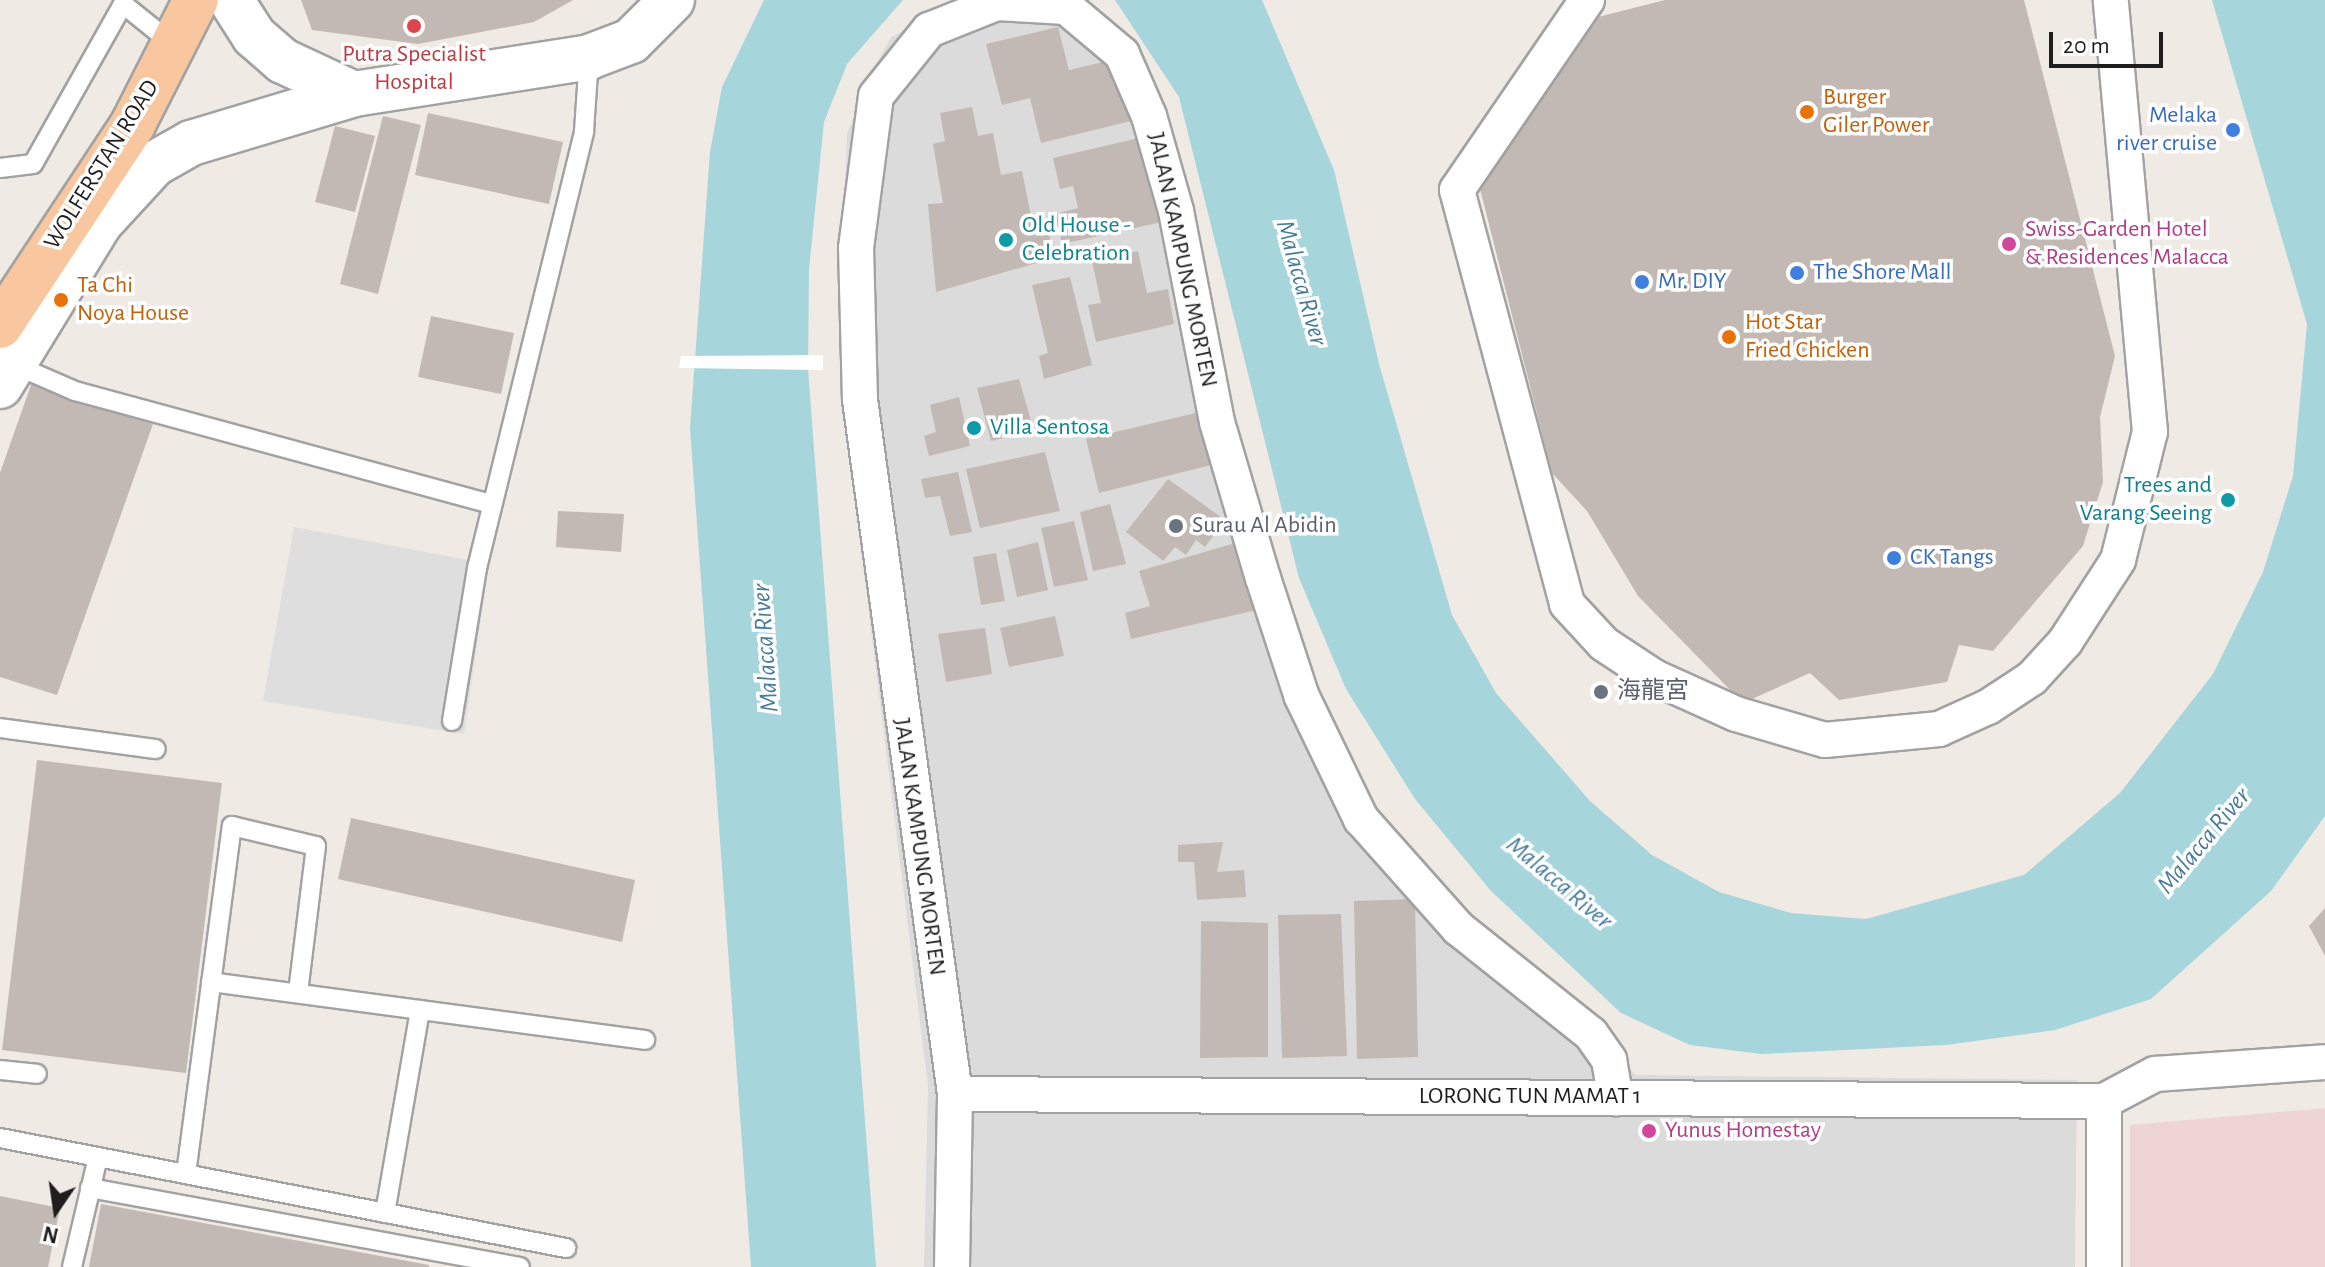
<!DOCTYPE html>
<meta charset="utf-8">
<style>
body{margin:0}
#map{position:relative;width:2325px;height:1267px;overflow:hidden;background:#efeae4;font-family:"Alegreya Sans","Noto Sans SC",sans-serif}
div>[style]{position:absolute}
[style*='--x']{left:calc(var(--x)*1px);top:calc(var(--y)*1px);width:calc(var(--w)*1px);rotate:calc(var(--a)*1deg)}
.residential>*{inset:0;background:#dcdbdb}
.commercial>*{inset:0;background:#efd4d6}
.parking>*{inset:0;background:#dedede}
.water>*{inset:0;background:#a6d5db}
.pier>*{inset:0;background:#fff}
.building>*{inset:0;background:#c3b9b4}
.roads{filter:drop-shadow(2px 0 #a2a2a2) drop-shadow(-2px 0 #a2a2a2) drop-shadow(0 2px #a2a2a2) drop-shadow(0 -2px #a2a2a2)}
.service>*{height:18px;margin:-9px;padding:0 9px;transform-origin:9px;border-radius:9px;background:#fff}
.minor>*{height:34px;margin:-17px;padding:0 17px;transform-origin:17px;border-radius:17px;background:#fff}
.tertiary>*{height:44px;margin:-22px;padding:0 22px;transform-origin:22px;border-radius:22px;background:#fff}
.primary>*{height:44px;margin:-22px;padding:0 22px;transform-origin:22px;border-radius:22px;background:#f9c79f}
.dots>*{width:22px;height:22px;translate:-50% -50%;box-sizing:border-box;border:4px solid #fff;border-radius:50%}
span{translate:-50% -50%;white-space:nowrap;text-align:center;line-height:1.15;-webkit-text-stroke:7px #fff;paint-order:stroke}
.health-label{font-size:24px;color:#be3a42}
.food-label{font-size:24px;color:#c56008}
.left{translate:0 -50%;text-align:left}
.shop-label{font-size:24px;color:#366cbe}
.right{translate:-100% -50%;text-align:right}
.street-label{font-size:24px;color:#1e1e1e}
.culture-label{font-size:24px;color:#0d838f}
.hotel-label{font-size:24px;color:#b23c85}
.worship-label{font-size:24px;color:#5b616d}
.water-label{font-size:26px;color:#477b9c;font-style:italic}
.north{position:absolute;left:16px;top:1171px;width:80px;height:80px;-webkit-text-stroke:6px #fff;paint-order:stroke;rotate:193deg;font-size:22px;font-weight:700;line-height:32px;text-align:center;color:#1e1e1e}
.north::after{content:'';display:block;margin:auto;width:28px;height:36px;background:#1e1e1e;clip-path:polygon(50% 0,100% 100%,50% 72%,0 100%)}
.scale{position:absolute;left:2049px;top:32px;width:114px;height:36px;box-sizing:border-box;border:4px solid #1e1e1e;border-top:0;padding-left:10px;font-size:24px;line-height:28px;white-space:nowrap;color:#1e1e1e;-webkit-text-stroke:6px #fff;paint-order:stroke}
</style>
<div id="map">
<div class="residential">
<i style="clip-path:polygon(967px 0,1119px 34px,1311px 674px,1380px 823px,1636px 1075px,2077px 1080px,2075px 1267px,924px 1267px,928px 1087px,851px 469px,840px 322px,847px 134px,871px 73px,891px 37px)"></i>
</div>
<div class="commercial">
<i style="clip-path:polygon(2325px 1108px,2325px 1267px,2130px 1267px,2130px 1125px)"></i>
</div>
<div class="parking">
<i style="clip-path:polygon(294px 527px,489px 564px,464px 734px,263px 701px)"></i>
</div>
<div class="water">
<i style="clip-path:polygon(764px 0,903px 0,847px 64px,824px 122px,809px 269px,808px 369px,876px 1267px,751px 1267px,690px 428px,710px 152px,722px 87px)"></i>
<i style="clip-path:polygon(1115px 0,1262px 0,1334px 170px,1379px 364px,1452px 615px,1496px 693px,1590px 801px,1652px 855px,1719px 892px,1791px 913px,1866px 919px,2024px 875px,2120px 793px,2213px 674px,2263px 572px,2293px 476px,2307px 324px,2212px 0,2325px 0,2325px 816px,2271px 891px,2151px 999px,2055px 1030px,1946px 1045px,1761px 1054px,1690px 1045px,1621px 1013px,1491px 891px,1415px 799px,1346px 689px,1299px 578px,1179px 97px)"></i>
</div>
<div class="pier">
<i style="clip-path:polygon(823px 355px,823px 370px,679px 368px,681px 356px)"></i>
</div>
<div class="building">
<i style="clip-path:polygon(301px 0,573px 0,534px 22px,418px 44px,312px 30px)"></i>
<i style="clip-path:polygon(1665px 0,2024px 0,2115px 356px,2100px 417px,2103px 482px,2083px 546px,1993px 651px,1959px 645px,1947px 682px,1839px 700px,1810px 673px,1743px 703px,1638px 596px,1587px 511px,1552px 473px,1480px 189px,1598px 17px)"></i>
<i style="clip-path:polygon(1058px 27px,1069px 70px,1116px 59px,1131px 121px,1041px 143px,1030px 98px,1002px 105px,986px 44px)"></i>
<i style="clip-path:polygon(972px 107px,978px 136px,993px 133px,1001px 175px,1022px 171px,1034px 231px,1048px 229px,1054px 258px,936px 292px,928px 204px,943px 203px,933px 144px,945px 141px,940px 113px)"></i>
<i style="clip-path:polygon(428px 113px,563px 142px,549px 204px,415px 175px)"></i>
<i style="clip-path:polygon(383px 116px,421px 125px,378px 294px,340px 284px)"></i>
<i style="clip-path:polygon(335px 126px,375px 136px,355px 212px,315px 202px)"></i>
<i style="clip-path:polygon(1143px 137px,1162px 222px,1062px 244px,1055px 214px,1078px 208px,1073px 186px,1060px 189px,1053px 158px)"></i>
<i style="clip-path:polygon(1138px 251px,1147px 293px,1168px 289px,1174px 324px,1096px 342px,1088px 305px,1101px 303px,1092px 261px)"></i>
<i style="clip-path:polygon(1070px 277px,1092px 365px,1044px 379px,1039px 356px,1048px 353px,1032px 285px)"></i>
<i style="clip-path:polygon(431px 316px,514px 333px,501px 394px,418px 377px)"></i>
<i style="clip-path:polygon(1019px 379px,1034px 431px,991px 441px,977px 388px)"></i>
<i style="clip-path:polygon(32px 382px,153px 424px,57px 695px,0 677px,0 473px)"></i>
<i style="clip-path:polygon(959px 397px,970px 446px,929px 456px,924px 436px,936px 432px,930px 405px)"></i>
<i style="clip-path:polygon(1204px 411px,1219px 463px,1099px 493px,1086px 439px)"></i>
<i style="clip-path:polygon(1045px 452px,1060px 511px,980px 528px,966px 469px)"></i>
<i style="clip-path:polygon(958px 472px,972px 532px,950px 536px,940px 496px,925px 498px,921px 479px)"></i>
<i style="clip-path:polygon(1168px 479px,1225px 520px,1205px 547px,1196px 540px,1186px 555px,1175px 547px,1163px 561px,1126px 532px)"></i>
<i style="clip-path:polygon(1110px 504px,1126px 564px,1093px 571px,1080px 512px)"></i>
<i style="clip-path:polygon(558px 511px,624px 514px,621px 552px,556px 547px)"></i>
<i style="clip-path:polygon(1074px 521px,1088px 580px,1054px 587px,1041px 528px)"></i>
<i style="clip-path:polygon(1246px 540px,1265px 608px,1131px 639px,1125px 613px,1150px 606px,1139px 571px)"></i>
<i style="clip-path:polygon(1038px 542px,1048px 590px,1017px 597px,1007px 550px)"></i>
<i style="clip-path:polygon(996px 553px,1005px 601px,981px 605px,973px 557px)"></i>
<i style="clip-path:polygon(1055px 616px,1064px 656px,1009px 667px,1000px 628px)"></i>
<i style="clip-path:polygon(985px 628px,992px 674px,946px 682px,938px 634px)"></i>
<i style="clip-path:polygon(37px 760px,222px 783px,186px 1073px,2px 1050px)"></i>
<i style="clip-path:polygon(351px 818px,635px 880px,622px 942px,338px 879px)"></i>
<i style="clip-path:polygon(1223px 842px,1217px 872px,1244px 870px,1246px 897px,1197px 900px,1194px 862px,1178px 862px,1178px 845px)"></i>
<i style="clip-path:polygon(1415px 899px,1418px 1057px,1357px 1059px,1354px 901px)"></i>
<i style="clip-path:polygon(2325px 908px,2325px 956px,2309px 926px)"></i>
<i style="clip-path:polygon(1341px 914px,1347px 1056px,1282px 1058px,1278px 915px)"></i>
<i style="clip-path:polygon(1201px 921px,1268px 923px,1268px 1057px,1200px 1058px)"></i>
<i style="clip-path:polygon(0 1196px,60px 1208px,48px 1267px,0 1267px)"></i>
<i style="clip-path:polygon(101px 1204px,429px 1265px,429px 1267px,89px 1267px)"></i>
</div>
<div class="roads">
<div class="service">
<i style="--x:0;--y:168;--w:33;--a:-7"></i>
<i style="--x:33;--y:164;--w:184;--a:-60.6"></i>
<i style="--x:123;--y:4;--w:65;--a:38.8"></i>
<i style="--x:13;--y:364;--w:68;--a:23.5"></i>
<i style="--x:75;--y:391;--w:432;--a:15.2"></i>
<i style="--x:452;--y:721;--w:155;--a:-80.7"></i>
<i style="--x:477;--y:568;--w:450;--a:-76.2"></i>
<i style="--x:584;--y:131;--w:74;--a:-86.1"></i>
<i style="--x:0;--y:728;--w:157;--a:7.7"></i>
<i style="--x:211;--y:982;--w:438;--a:7.6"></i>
<i style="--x:0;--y:1070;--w:37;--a:6"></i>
<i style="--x:0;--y:1138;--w:577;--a:11"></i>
<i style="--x:186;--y:1174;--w:351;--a:-82.5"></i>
<i style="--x:232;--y:826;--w:86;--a:13.4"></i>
<i style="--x:316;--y:846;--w:148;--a:97"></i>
<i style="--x:90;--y:1188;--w:437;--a:10.4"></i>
<i style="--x:385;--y:1213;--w:206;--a:-80.2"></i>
<i style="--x:72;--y:1267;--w:113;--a:-76.7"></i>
</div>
<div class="minor">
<i style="--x:1587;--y:0;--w:230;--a:124.4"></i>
<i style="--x:1457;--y:190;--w:428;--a:75.1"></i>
<i style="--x:1567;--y:604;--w:54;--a:47.2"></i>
<i style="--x:1604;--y:644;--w:60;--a:33.4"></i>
<i style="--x:1654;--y:677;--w:90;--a:24.3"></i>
<i style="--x:1736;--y:714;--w:93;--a:16.3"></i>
<i style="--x:1825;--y:740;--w:115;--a:-5.5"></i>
<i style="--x:1939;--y:729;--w:54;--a:-24.2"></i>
<i style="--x:1988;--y:707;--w:53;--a:-33.4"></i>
<i style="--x:2032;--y:678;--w:49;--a:-47.5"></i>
<i style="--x:2065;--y:642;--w:98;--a:-57.1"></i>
<i style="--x:2118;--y:560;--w:132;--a:-76"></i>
<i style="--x:2150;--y:432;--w:434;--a:-95.2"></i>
<i style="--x:955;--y:1094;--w:1149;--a:0.35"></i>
<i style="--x:2104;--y:1101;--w:58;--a:-27.9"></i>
<i style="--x:2155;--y:1074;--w:170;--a:-4"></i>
<i style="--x:952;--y:1267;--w:173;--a:-89"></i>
<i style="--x:955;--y:1094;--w:700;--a:-97.79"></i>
<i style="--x:860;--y:400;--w:152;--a:-91.5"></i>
<i style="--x:856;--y:248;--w:153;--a:-82.5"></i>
<i style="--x:876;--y:96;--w:85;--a:-51.2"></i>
<i style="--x:929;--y:30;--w:73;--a:-21.7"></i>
<i style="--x:997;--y:3;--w:69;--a:3.3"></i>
<i style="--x:1066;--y:7;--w:73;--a:40"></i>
<i style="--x:1122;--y:54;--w:68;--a:66.5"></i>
<i style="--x:1149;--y:116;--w:99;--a:74.1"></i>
<i style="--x:1176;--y:211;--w:215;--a:79"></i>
<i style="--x:1217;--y:422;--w:163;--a:73.6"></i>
<i style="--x:1263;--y:578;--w:125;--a:71.9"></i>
<i style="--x:1302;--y:697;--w:136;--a:64.2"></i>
<i style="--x:1361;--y:819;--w:146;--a:48.3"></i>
<i style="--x:1458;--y:928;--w:170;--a:38.6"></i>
<i style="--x:1591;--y:1034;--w:32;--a:55"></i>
<i style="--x:1609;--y:1060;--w:39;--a:80"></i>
<i style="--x:2104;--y:1267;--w:166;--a:-90"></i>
</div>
<div class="tertiary">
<i style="--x:231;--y:0;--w:43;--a:57.4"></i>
<i style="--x:254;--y:36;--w:38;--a:41"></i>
<i style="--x:283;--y:61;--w:78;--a:24.9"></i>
<i style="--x:0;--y:386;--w:191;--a:-58.5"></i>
<i style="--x:100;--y:223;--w:80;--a:-47.5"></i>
<i style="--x:154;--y:164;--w:43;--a:-29.6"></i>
<i style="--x:191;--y:143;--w:170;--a:-16.7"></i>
<i style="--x:354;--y:94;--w:238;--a:-8.9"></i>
<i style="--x:589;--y:57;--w:45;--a:-20.9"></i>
<i style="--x:631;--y:41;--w:58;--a:-45"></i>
</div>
<div class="primary">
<i style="--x:0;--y:326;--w:242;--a:-56.6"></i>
<i style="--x:133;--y:124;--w:139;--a:-63.1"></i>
</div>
</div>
<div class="dots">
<i style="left:414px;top:26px;background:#e0444e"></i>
<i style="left:1807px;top:112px;background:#e8710a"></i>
<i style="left:2233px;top:130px;background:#3f7fe0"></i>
<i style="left:1006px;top:240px;background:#0f9aa8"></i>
<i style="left:2009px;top:244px;background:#d1479c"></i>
<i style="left:1797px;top:273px;background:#3f7fe0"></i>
<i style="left:1642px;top:282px;background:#3f7fe0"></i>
<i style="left:61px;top:300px;background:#e8710a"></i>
<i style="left:1729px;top:337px;background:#e8710a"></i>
<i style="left:974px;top:428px;background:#0f9aa8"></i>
<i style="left:2228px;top:500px;background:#0f9aa8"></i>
<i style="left:1176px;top:526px;background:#6b7280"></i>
<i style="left:1894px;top:558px;background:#3f7fe0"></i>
<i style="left:1601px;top:692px;background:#6b7280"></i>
<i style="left:1649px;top:1131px;background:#d1479c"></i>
</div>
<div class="health-label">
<span style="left:414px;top:69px">Putra Specialist<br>Hospital</span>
</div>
<div class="food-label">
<span class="left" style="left:1823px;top:112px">Burger<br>Giler Power</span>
<span class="left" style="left:77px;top:300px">Ta Chi<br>Noya House</span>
<span class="left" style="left:1745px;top:337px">Hot Star<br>Fried Chicken</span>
</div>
<div class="shop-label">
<span class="right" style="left:2217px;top:130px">Melaka<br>river cruise</span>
<span class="left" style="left:1813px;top:273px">The Shore Mall</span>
<span class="left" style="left:1658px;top:282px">Mr. DIY</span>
<span class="left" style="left:1910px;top:558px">CK Tangs</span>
</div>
<div class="street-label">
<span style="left:102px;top:165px;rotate:-58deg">WOLFERSTAN ROAD</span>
<span style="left:1182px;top:260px;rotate:78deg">JALAN KAMPUNG MORTEN</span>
<span style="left:919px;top:847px;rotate:82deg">JALAN KAMPUNG MORTEN</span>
<span style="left:1530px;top:1097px">LORONG TUN MAMAT 1</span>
</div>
<div class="culture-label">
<span class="left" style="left:1022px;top:240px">Old House -<br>Celebration</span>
<span class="left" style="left:990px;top:428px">Villa Sentosa</span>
<span class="right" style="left:2212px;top:500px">Trees and<br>Varang Seeing</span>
</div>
<div class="hotel-label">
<span class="left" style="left:2025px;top:244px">Swiss-Garden Hotel<br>&amp; Residences Malacca</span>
<span class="left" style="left:1665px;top:1131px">Yunus Homestay</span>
</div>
<div class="worship-label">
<span class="left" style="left:1192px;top:526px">Surau Al Abidin</span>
<span class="left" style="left:1617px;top:692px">海龍宮</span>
</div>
<div class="water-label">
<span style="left:1301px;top:283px;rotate:74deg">Malacca River</span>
<span style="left:766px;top:648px;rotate:-94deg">Malacca River</span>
<span style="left:2204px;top:841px;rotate:-50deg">Malacca River</span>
<span style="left:1559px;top:883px;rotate:40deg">Malacca River</span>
</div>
<div class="north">N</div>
<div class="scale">20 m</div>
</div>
